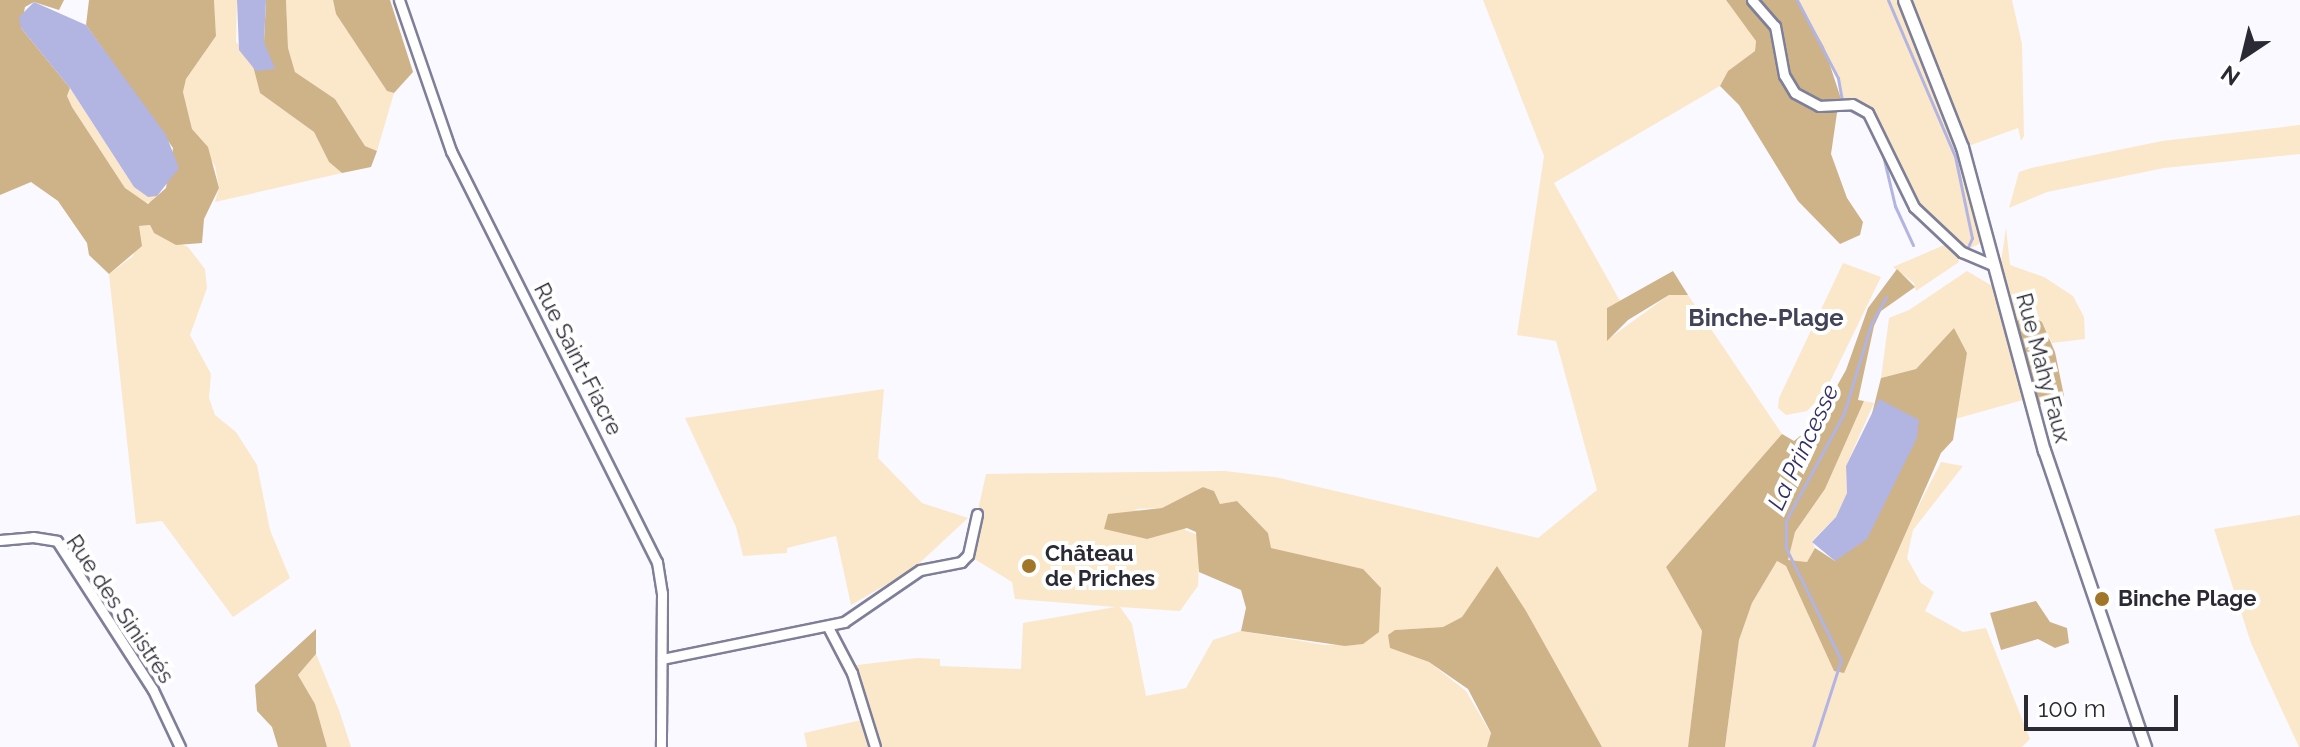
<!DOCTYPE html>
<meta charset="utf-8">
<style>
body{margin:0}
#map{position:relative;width:2300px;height:747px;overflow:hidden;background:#f9f9ff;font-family:Raleway,sans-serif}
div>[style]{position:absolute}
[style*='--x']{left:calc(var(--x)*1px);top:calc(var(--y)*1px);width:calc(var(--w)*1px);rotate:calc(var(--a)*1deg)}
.green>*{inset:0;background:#fbe8ca}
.forest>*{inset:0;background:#ceb288}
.water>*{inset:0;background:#b2b4e2}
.stream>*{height:3px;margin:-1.5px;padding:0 1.5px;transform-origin:1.5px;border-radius:1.5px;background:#b2b4e2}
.roads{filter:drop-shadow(2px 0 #7e7f98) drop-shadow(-2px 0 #7e7f98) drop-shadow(0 2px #7e7f98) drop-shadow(0 -2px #7e7f98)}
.minor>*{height:9px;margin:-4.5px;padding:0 4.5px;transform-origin:4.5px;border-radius:4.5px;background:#fff}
.tertiary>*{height:11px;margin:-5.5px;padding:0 5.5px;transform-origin:5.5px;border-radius:5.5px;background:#fff}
.dots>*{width:22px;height:22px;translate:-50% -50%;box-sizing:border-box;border:4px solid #fff;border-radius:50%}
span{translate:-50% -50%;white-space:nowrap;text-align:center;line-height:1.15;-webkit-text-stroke:8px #fff;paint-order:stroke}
.street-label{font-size:22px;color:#2a2a35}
.poi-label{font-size:22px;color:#2a2a35;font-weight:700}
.left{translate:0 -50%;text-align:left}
.neighbourhood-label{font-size:24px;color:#424259;font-weight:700}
.water-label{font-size:24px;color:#333068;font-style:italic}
.north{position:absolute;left:2204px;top:16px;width:80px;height:80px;-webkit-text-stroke:6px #fff;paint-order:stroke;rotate:215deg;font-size:22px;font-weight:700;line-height:32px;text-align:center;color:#2a2a35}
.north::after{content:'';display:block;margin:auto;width:28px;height:36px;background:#2a2a35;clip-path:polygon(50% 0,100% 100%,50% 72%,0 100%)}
.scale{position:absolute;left:2024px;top:695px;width:154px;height:36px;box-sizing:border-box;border:4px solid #2a2a35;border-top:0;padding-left:10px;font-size:24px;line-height:28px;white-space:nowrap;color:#2a2a35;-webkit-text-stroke:6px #fff;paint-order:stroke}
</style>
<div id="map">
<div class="green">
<i style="clip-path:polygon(214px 0,237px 0,236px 42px,251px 58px,260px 93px,314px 132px,329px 162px,342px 173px,215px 202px,219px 188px,215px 166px,192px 129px,183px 92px,186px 79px,216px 36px)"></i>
<i style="clip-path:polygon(286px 0,333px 0,336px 14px,387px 91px,394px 93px,377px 151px,365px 146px,335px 99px,295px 72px,288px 48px)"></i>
<i style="clip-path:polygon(evenodd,1483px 0,1726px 0,1756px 40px,1755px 51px,1728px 71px,1720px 86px,1554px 183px,1620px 301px,1607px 308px,1607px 340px,1669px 295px,1688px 295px,1782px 434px,1666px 567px,1702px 631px,1688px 747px,1602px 747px,1497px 567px,1462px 617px,1443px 627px,1395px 630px,1390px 648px,1429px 662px,1466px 691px,1491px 734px,1487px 747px,807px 747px,804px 733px,866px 719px,848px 666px,917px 658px,940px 659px,940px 666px,1021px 669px,1023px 623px,1115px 607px,1015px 599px,1012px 582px,968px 555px,986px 474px,1225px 471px,1275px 477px,1538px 538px,1597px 490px,1556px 341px,1517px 335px,1544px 156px,1483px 0,1203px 487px,1214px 491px,1220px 504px,1237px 501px,1268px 533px,1270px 548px,1363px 569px,1363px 644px,1325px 645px,1241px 631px,1213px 640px,1186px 688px,1146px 696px,1132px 624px,1120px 607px,1180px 611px,1198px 586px,1200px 536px,1135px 509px,1162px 508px,1203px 487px)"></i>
<i style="clip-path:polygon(1797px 0,2012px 0,2022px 44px,2024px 136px,2021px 141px,2018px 128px,1963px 148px,1983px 242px,1958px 254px,1959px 262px,1916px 291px,1914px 283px,1893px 267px,1949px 243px,1914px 207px,1871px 116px,1843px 105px,1838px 78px)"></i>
<i style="clip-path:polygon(70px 88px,134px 187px,148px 197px,161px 190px,155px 202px,140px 203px,125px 188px,72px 107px,67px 96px)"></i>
<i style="clip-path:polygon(2300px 125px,2300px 154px,2164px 168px,2047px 192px,2009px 208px,2019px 172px,2031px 168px,2162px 141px)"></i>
<i style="clip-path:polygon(150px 225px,154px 233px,188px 247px,205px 269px,207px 288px,190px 335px,211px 374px,209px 398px,215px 415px,236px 432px,257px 465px,270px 530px,290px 578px,233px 617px,162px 521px,136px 524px,109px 274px,133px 256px,139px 226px)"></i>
<i style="clip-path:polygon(2006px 227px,2010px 265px,2044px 277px,2073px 296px,2084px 317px,2085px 339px,2052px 343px,2042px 322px,2010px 325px,2001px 263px)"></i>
<i style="clip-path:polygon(1843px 263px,1881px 277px,1825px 392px,1807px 411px,1786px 415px,1778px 408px,1779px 398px)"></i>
<i style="clip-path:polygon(1967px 271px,1994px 287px,2023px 400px,1955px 419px,1967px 353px,1954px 328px,1916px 369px,1881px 378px,1889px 318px,1909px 310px)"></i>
<i style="clip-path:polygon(884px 389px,878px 458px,922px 503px,968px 518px,913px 569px,851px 605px,836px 536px,787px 548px,787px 553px,743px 556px,736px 527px,685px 418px)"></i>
<i style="clip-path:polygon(1864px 401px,1874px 403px,1846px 466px,1847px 493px,1836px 517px,1812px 541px,1815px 548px,1807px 562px,1787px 561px,1795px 532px,1825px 489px)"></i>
<i style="clip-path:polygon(1941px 462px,1963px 466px,1913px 530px,1907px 558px,1921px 583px,1934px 592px,1925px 611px,1963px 632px,1986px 628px,2030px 739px,2022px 747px,1725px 747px,1739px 640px,1752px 603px,1777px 561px,1786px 566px,1834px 671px)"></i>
<i style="clip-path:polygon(2300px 515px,2300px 747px,2299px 747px,2251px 643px,2214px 529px)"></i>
<i style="clip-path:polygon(316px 654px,339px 710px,351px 747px,327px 747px,315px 704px,298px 675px)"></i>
</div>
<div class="forest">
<i style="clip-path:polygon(0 0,64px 0,59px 10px,34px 2px,25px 7px,21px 28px,70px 88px,67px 96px,72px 107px,125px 188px,148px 204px,166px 188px,173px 148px,86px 25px,89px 0,214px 0,216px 36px,186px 79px,183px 92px,192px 129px,208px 147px,219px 188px,204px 219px,202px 243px,176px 245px,154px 233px,150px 225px,139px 226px,142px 246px,109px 274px,89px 255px,87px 243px,58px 201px,31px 182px,0 195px)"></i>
<i style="clip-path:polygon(266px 0,286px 0,288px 48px,295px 72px,335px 99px,365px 146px,377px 151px,371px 167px,342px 173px,329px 162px,314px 132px,260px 93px,251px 58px,264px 42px)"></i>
<i style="clip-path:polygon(333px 0,390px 0,413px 72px,394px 93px,387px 91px,336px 14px)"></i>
<i style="clip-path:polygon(1726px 0,1797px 0,1824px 47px,1843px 105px,1838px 106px,1831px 154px,1847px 198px,1863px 222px,1860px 235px,1840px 244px,1798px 201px,1739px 105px,1720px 86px,1728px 71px,1755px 51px,1756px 41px)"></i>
<i style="clip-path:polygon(1897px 269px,1915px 287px,1881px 311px,1874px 326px,1858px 400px,1864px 401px,1825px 489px,1795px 532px,1788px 560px,1807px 562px,1815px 548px,1835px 561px,1881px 378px,1916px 369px,1954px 328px,1967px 353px,1953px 440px,1941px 453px,1844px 673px,1834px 671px,1786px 566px,1777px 561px,1752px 603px,1739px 640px,1725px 747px,1688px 747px,1702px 631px,1666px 567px,1782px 434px,1794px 441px,1816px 423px,1846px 370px,1868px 308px)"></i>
<i style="clip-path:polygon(1673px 271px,1688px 295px,1669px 295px,1628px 320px,1607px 341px,1607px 308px)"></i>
<i style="clip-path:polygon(2028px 314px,2042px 322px,2055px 352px,2064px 396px,2059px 400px,2041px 405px,2033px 400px,2010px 325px)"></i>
<i style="clip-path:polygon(1203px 487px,1214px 491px,1220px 504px,1237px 501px,1268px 533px,1271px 548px,1363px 569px,1381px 588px,1379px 632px,1363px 644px,1345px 646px,1241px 631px,1246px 608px,1241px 590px,1199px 572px,1196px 532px,1187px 528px,1147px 539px,1104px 529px,1108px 514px,1162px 508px)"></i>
<i style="clip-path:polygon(1497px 566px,1526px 611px,1602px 747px,1487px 747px,1491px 733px,1468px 689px,1429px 662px,1390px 648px,1388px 635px,1395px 630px,1443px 627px,1462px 617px)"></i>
<i style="clip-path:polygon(2036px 601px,2050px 622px,2067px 628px,2069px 643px,2055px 648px,2038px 639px,2001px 650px,1990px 613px)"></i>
<i style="clip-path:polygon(316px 629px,316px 654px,298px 675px,315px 704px,327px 747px,278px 747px,272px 727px,257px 711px,255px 685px)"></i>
</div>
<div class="water">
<i style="clip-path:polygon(237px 0,266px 0,264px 42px,275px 69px,256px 71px,239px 50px)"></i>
<i style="clip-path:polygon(34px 2px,86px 25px,166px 135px,179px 168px,157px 196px,148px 197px,134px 187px,70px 88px,21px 28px,19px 17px)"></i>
<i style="clip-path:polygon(1879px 399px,1919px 420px,1917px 438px,1867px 539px,1835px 561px,1812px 542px,1836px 517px,1847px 493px,1846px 466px)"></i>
</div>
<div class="stream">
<i style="--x:1797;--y:0;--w:88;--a:62.3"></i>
<i style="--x:1838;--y:78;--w:23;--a:80"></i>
<i style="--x:1888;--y:0;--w:170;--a:66.8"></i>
<i style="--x:1955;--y:156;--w:84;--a:78.3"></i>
<i style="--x:1972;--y:238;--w:10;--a:114"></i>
<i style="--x:1846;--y:108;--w:24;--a:28"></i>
<i style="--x:1882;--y:151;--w:57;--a:76.7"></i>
<i style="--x:1895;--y:206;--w:43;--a:65.2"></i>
<i style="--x:1813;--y:747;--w:91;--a:-72.2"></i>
<i style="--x:1841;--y:660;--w:125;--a:-116.2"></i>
<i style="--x:1786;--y:548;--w:28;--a:-90"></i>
<i style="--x:1786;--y:520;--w:122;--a:-61.5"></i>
<i style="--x:1844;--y:413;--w:93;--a:-73.1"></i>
<i style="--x:1871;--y:324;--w:31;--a:-61"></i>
</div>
<div class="roads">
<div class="minor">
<i style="--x:399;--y:0;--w:160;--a:71"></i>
<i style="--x:451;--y:151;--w:460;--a:63.4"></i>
<i style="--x:657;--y:562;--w:31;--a:81"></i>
<i style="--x:662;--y:593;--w:154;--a:90.4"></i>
<i style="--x:1752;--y:0;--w:35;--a:49"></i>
<i style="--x:1775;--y:26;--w:50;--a:79.6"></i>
<i style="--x:1784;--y:75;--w:21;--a:59"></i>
<i style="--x:1795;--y:93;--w:27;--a:28"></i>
<i style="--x:1819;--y:106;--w:33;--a:-3"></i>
<i style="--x:1852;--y:104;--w:18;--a:29"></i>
<i style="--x:1868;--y:113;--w:105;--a:63.9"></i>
<i style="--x:1914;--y:207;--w:66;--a:43.2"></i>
<i style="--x:1962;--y:252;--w:36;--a:23"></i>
<i style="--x:0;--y:540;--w:33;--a:-5"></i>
<i style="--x:33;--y:537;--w:24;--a:9"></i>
<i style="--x:57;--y:541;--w:177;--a:57.2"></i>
<i style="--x:153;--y:690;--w:63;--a:64.7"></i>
<i style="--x:828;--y:627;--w:52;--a:62.4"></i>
<i style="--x:852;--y:673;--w:77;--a:72.7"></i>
<i style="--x:662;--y:659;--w:186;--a:-11.5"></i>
<i style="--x:844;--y:622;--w:92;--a:-34.4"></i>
<i style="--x:920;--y:570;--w:42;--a:-11"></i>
<i style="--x:961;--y:562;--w:10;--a:-45"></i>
<i style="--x:968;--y:555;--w:42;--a:-77.6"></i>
</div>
<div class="tertiary">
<i style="--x:1904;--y:0;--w:158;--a:68.5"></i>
<i style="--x:1962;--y:147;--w:314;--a:74.9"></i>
<i style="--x:2044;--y:450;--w:314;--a:71.2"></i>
</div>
</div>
<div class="dots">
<i style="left:1029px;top:566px;background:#a27628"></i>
<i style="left:2102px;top:599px;background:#a27628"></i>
</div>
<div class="street-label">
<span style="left:578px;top:359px;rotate:63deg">Rue Saint-Fiacre</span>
<span style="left:2043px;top:368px;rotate:75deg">Rue Mahy Faux</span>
<span style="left:120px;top:609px;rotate:56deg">Rue des Sinistrés</span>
</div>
<div class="poi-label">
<span class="left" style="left:1045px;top:566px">Château<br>de Priches</span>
<span class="left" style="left:2118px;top:599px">Binche Plage</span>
</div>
<div class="neighbourhood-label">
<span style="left:1766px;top:318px">Binche-Plage</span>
</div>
<div class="water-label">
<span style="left:1803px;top:447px;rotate:-65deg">La Princesse</span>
</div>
<div class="north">N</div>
<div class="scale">100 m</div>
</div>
